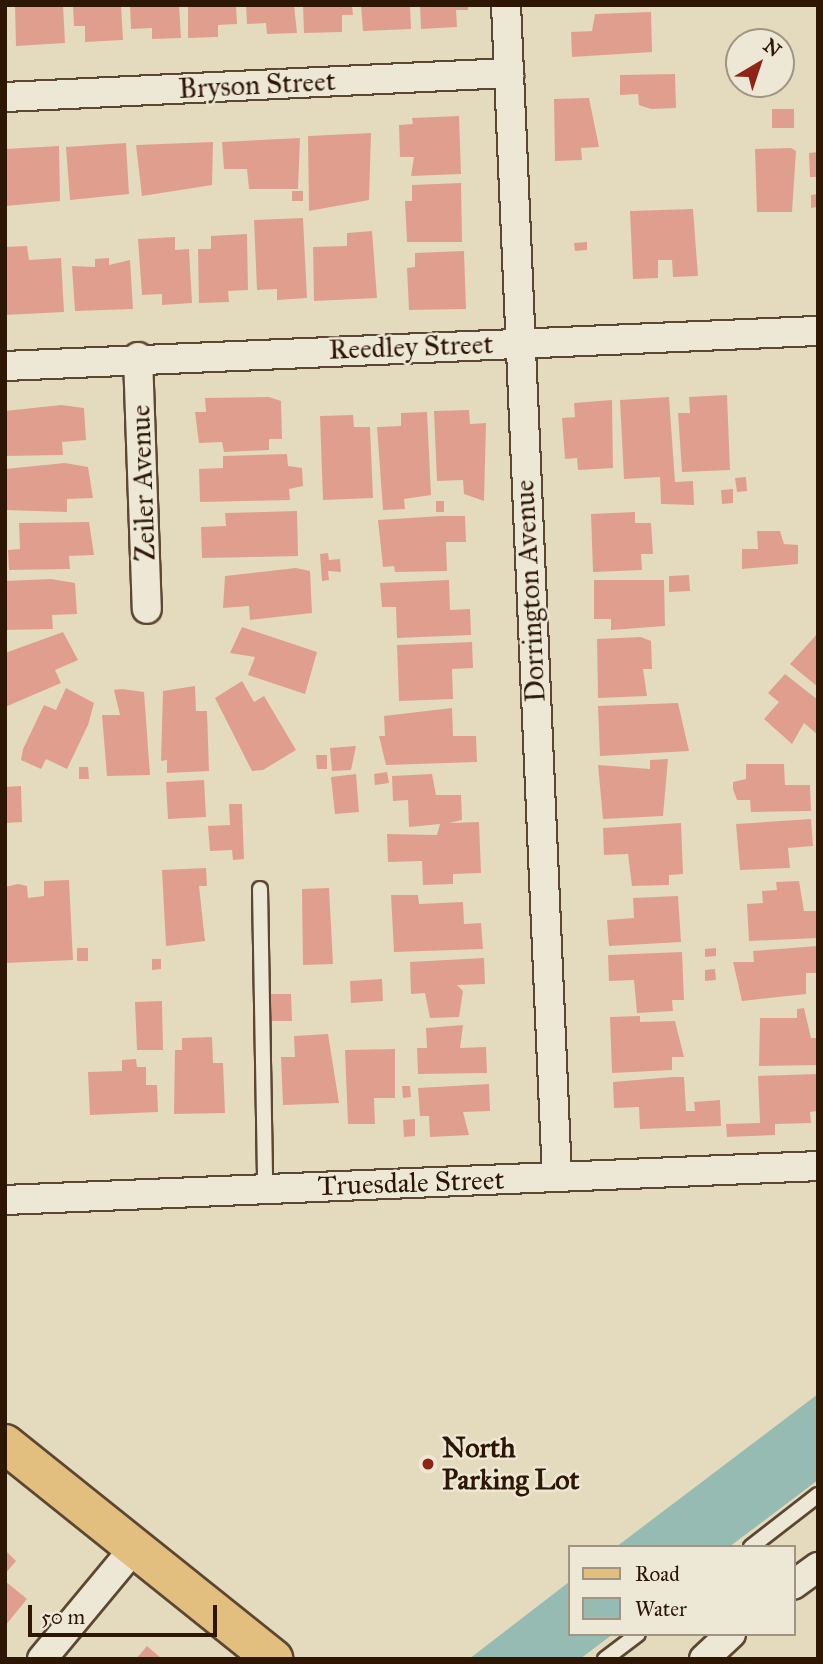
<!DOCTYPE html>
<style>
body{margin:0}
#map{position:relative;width:823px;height:1664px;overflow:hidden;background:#e4dbbe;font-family:"IM FELL Great Primer",serif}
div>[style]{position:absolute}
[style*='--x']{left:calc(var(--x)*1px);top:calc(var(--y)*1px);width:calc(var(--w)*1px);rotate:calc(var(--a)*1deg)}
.water>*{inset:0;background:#95bbb2}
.building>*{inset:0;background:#e09f8e}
.roads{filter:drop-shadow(2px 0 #5c4733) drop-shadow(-2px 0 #5c4733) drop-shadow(0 2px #5c4733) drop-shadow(0 -2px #5c4733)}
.service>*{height:14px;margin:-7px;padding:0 7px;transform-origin:7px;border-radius:7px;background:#ede8d5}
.minor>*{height:28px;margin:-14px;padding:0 14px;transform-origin:14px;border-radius:14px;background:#ede8d5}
.primary>*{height:38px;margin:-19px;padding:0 19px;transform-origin:19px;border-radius:19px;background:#e2be7f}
.dots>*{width:19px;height:19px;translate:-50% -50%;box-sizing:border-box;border:4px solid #ede8d5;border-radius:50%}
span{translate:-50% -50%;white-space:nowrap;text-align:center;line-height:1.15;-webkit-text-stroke:5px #ede8d5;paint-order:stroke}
.street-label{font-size:28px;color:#2e1605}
.poi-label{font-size:28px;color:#2e1605;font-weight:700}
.left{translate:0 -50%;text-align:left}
.frame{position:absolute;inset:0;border:7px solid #2e1605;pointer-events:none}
.legend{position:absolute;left:568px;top:1545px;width:228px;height:91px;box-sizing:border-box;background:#ede8d5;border:2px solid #a19482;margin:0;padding:9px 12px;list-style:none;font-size:21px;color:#2e1605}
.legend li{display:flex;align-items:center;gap:14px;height:35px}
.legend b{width:35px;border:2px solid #a19482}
.north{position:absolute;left:725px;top:28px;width:70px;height:70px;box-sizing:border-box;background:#ede8d5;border:2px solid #a19482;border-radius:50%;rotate:39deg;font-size:19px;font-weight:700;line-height:28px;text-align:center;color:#2e1605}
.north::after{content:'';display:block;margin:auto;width:24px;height:32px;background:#8f2418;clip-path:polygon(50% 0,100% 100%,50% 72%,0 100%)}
.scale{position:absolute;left:28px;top:1605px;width:189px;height:32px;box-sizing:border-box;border:4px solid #2e1605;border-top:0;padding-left:9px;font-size:21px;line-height:24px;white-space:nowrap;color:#2e1605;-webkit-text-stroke:5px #ede8d5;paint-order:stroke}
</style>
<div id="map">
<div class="water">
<i style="clip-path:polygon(818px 1394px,818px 1480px,729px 1547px,616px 1547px)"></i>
<i style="clip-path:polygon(569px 1582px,569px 1634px,613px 1634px,580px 1659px,469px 1659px)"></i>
</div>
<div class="building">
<i style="clip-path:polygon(15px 5px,63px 5px,65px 43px,16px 46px)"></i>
<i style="clip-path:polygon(73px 5px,121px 5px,123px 40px,85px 42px,85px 26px,74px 26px)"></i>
<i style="clip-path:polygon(130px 5px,179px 5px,181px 38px,152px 39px,152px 28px,131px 29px)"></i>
<i style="clip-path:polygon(188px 5px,236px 5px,237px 24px,218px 25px,218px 37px,188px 38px)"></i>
<i style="clip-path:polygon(246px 5px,294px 5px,297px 33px,267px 34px,266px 23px,247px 24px)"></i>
<i style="clip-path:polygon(303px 5px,352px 5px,353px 15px,342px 15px,342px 32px,304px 33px)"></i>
<i style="clip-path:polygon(361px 5px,410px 5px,411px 29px,363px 31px)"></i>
<i style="clip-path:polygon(420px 5px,468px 5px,468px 10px,456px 10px,457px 27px,421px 29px)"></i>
<i style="clip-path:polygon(651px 12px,652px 52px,572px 57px,571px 32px,592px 31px,595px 14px)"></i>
<i style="clip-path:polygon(675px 74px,676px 108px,651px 109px,639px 105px,638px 94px,620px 95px,620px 75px)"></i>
<i style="clip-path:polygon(589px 98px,599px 147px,581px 148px,582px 160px,555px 161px,554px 99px)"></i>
<i style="clip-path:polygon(772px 109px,794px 109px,794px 128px,772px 128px)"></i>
<i style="clip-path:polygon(459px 116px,461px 174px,411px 176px,414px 157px,400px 157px,399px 125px,413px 124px,412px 118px)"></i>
<i style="clip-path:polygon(371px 133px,369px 200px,309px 211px,308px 136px)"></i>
<i style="clip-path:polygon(300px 138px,298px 189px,249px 189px,247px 169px,224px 169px,222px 142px)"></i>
<i style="clip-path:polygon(213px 142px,212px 185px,142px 196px,136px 145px)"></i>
<i style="clip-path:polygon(126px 143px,129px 194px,70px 200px,66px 147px)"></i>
<i style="clip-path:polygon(59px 146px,60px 201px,5px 206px,5px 149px)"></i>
<i style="clip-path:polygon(791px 148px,796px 151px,792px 212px,757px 212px,755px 149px)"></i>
<i style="clip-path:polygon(818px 152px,818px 177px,810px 177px,809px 153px)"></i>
<i style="clip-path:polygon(461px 183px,462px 242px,407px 242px,405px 201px,412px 201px,412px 185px)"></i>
<i style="clip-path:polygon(292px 191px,303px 191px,303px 201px,292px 201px)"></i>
<i style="clip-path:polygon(818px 194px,818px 207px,811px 208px,811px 195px)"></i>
<i style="clip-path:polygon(693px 209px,698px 276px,673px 277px,672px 260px,658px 260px,658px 278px,633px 279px,630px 211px)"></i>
<i style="clip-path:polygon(303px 218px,307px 298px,277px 300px,277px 289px,257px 290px,254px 220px)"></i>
<i style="clip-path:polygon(372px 231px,377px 298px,314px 301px,313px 247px,347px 246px,347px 233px)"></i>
<i style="clip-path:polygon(247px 234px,248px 290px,228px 291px,229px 302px,199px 303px,198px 249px,211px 249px,211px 236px)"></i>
<i style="clip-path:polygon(175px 237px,175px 250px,189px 249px,192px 303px,162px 305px,162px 294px,142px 295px,138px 239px)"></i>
<i style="clip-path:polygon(587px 242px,587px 250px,575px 251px,574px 243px)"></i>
<i style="clip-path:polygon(27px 246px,29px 260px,61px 258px,64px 312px,5px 315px,5px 247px)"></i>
<i style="clip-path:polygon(464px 251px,466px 309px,409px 310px,407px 268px,415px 267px,415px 253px)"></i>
<i style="clip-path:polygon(109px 258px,109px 265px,130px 260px,133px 309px,75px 311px,72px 266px,95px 267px,95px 259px)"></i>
<i style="clip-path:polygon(727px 395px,730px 470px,682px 472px,678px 413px,690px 413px,689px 397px)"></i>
<i style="clip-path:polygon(269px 397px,281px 401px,282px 439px,269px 439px,269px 450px,224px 452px,222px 442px,199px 443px,195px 412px,206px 412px,205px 398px)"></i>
<i style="clip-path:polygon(669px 397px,675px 482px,693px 481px,694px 505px,661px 504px,660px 477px,624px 479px,620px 400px)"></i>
<i style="clip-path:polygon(612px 400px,613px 468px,578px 470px,577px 458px,565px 459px,562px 418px,575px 417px,574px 403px)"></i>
<i style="clip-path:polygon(61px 405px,84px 408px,86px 440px,62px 442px,63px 455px,5px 456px,5px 411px)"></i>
<i style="clip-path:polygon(469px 410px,470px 424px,486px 423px,484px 501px,464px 494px,463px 480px,437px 481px,434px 411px)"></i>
<i style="clip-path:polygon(427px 412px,431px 495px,404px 499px,405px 509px,383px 510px,377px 427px,401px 426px,401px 413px)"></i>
<i style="clip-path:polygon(353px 415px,354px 427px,370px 427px,373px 498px,323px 500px,320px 416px)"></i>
<i style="clip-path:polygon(287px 454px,288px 466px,302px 468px,303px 486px,289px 489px,290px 500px,200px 502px,199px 469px,223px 468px,223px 456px)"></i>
<i style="clip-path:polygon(65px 463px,88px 467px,93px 498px,67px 499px,67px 512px,5px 510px,5px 469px)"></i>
<i style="clip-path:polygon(746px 477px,747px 491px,737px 492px,735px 478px)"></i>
<i style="clip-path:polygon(733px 489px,733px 503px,722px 504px,721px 490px)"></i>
<i style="clip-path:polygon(436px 501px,444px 501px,444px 512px,436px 512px)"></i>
<i style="clip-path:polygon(297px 511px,298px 556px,202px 558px,201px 527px,226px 526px,225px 513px)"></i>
<i style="clip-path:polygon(635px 512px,635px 523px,651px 523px,653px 554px,641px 554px,642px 570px,593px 572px,591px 514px)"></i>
<i style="clip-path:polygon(441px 516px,465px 516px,466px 542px,446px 542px,447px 571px,395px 572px,394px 566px,383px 567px,378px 520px)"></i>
<i style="clip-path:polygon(89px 522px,94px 555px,69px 556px,70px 569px,9px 570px,8px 550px,20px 549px,19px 523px)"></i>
<i style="clip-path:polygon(757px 531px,780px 531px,784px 544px,798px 545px,798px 564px,742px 569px,742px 549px,758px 549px)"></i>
<i style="clip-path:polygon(328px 553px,329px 560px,340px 559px,341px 572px,328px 571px,329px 580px,322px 581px,320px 554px)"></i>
<i style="clip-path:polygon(296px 568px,310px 571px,312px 613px,250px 620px,249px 606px,223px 608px,225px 576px)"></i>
<i style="clip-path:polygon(689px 575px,690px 591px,669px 592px,669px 576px)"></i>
<i style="clip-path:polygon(51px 579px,75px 583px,77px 614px,52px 615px,53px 629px,5px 630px,5px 581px)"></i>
<i style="clip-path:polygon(449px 580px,450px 610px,470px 609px,471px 635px,397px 638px,396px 607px,382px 607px,380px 583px)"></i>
<i style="clip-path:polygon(594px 580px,664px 580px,665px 626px,611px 630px,611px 619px,594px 619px)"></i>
<i style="clip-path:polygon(242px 627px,317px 652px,305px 694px,248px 675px,255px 657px,230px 653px)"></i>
<i style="clip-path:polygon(63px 632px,78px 660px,55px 670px,61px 683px,5px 707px,5px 653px)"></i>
<i style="clip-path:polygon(818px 633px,818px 687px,790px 664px)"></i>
<i style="clip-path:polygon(641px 637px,651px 641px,652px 669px,643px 669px,647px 696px,598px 698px,597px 639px)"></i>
<i style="clip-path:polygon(472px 642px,473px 668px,452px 669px,453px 699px,399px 701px,397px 645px)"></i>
<i style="clip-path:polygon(785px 674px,818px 700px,818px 735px,804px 723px,792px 744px,764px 719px,779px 702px,768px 693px)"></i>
<i style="clip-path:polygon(242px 681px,254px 702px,264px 696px,296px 750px,263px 770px,252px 771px,215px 698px)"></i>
<i style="clip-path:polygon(195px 686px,196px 711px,207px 711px,209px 771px,167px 773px,167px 760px,161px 761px,163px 691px)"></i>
<i style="clip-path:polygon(66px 688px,94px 703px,88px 725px,67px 769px,46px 759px,41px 769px,21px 760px,23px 749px,44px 705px,56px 710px)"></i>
<i style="clip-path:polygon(122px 689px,144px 692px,150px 775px,107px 776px,102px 715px,120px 715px,114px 690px)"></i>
<i style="clip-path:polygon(678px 703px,689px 751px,600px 756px,598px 706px)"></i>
<i style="clip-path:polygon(452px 708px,453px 736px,476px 736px,477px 762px,386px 765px,379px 736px,385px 736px,384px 716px)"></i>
<i style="clip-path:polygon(356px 746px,351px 770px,332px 771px,330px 748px)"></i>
<i style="clip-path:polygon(316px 755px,327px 755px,327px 769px,317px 769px)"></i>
<i style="clip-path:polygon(668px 759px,663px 816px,603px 819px,598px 765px,650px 769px,650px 760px)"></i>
<i style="clip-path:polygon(746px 764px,784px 764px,785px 785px,810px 785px,811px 811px,751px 812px,750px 800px,737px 800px,733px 789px,733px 782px,746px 779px)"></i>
<i style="clip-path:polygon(79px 767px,88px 767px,89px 779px,79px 779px)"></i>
<i style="clip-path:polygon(387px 772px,389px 783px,375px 785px,374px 774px)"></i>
<i style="clip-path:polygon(356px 774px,359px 812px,335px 814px,331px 777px)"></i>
<i style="clip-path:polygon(432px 774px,436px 795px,461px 795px,462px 820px,449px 823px,479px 822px,481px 873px,453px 874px,453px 884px,423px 885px,422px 861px,388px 862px,387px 834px,437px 835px,440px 824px,409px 827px,408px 800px,393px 801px,392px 776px)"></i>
<i style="clip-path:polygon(204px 780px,206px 817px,168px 819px,166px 782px)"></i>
<i style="clip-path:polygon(21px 786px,22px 822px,5px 823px,5px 787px)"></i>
<i style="clip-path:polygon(229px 804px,242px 804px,244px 859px,233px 860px,232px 850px,210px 851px,208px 826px,230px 825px)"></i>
<i style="clip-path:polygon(811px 819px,813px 846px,788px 848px,790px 868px,740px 870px,736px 824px)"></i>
<i style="clip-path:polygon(681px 823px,683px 874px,669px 875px,669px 885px,632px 886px,628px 854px,604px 855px,603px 828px)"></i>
<i style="clip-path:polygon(206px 868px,207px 886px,199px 886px,205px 941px,166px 946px,162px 870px)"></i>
<i style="clip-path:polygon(69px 880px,73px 960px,6px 963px,5px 887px,18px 884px,27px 886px,28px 898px,44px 896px,44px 881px)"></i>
<i style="clip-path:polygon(799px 881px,804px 911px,818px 911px,818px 938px,749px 941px,747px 904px,763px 903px,762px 891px,777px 890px,776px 882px)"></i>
<i style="clip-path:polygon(329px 888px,333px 964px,303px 965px,302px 889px)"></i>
<i style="clip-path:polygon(391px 895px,418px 895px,419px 904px,463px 902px,464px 924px,481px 923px,483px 949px,394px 952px)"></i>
<i style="clip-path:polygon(678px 896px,681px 942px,609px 946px,607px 920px,634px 918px,633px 898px)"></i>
<i style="clip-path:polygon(818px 946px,818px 973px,806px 973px,806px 994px,742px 1001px,733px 962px,754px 962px,753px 951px)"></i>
<i style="clip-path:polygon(77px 948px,88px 948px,88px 961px,77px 961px)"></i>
<i style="clip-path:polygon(716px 948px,716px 956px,705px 957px,705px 949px)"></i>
<i style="clip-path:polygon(682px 952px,684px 1000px,672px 1000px,673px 1011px,637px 1013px,634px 980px,609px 981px,608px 955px)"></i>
<i style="clip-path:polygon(484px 958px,485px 984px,457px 985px,463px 991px,459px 1017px,430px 1018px,425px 993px,411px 994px,410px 962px)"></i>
<i style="clip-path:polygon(152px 959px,161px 959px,161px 969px,152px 970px)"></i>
<i style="clip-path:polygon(715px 969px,716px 980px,705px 981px,705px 970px)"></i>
<i style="clip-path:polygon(382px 979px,383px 1001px,351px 1003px,350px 981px)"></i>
<i style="clip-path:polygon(266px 994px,291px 994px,292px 1021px,267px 1021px)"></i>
<i style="clip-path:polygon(162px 1001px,163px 1050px,137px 1050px,135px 1002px)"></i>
<i style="clip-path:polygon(804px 1008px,811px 1038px,818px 1038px,818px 1065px,759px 1066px,760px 1018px,797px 1018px,797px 1009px)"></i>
<i style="clip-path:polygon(640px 1016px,640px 1022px,675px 1021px,684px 1057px,672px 1057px,672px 1070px,612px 1073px,610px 1017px)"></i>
<i style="clip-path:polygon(463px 1025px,460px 1048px,486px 1047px,487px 1073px,418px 1074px,417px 1048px,427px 1048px,426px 1028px)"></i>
<i style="clip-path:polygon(328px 1034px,339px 1103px,283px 1105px,281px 1057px,295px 1057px,294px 1036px)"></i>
<i style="clip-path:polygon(212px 1037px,213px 1063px,223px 1063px,225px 1113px,174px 1114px,175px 1050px,182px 1050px,182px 1038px)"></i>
<i style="clip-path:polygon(395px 1049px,395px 1098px,374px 1098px,375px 1124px,348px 1124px,345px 1050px)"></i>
<i style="clip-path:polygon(136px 1059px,137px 1067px,146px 1067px,146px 1085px,157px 1085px,158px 1112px,90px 1115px,88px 1072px,122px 1071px,122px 1060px)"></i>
<i style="clip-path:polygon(818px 1074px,818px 1111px,810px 1112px,811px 1123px,775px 1124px,775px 1135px,727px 1137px,726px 1124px,760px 1123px,758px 1076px)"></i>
<i style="clip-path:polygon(673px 1077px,684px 1077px,686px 1111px,695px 1111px,694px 1102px,720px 1100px,721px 1126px,640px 1129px,639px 1107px,614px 1108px,613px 1082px)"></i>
<i style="clip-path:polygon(489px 1084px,490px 1111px,463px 1112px,469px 1135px,430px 1137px,429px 1116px,420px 1116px,418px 1088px)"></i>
<i style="clip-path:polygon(402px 1086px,410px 1086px,411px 1097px,403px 1098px)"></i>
<i style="clip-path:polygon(415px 1119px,415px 1136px,404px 1137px,403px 1120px)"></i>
<i style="clip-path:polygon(5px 1550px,16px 1561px,5px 1574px)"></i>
<i style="clip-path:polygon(5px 1581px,27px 1599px,5px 1626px)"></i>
<i style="clip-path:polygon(147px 1646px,162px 1659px,136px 1659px)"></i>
</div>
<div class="roads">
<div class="service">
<i style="--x:260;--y:889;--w:300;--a:89"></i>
<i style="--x:751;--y:1547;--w:85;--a:-37.8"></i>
<i style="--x:605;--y:1659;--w:41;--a:-37.1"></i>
</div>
<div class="minor">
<i style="--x:506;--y:5;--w:1172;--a:87.51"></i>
<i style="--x:5;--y:97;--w:505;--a:-2.73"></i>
<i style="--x:138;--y:357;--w:252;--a:88"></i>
<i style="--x:5;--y:366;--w:814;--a:-2.47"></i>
<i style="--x:5;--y:1200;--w:814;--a:-2.39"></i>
<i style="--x:793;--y:1585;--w:31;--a:-36"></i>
<i style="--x:42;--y:1659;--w:144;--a:-50.3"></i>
<i style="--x:704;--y:1659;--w:37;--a:-43"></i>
</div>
<div class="primary">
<i style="--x:5;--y:1444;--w:344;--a:38.7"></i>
</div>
</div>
<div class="dots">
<i style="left:428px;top:1464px;background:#8f2418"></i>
</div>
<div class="street-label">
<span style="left:257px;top:85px;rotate:-3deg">Bryson Street</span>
<span style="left:411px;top:347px;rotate:-2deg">Reedley Street</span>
<span style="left:143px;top:483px;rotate:-92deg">Zeiler Avenue</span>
<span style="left:530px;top:591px;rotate:-93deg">Dorrington Avenue</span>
<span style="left:411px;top:1183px;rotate:-2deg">Truesdale Street</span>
</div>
<div class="poi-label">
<span class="left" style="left:442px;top:1464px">North<br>Parking Lot</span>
</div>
<div class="frame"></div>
<ul class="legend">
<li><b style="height:9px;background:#e2be7f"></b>Road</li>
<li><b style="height:19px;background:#95bbb2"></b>Water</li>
</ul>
<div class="north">N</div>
<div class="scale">50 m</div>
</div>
